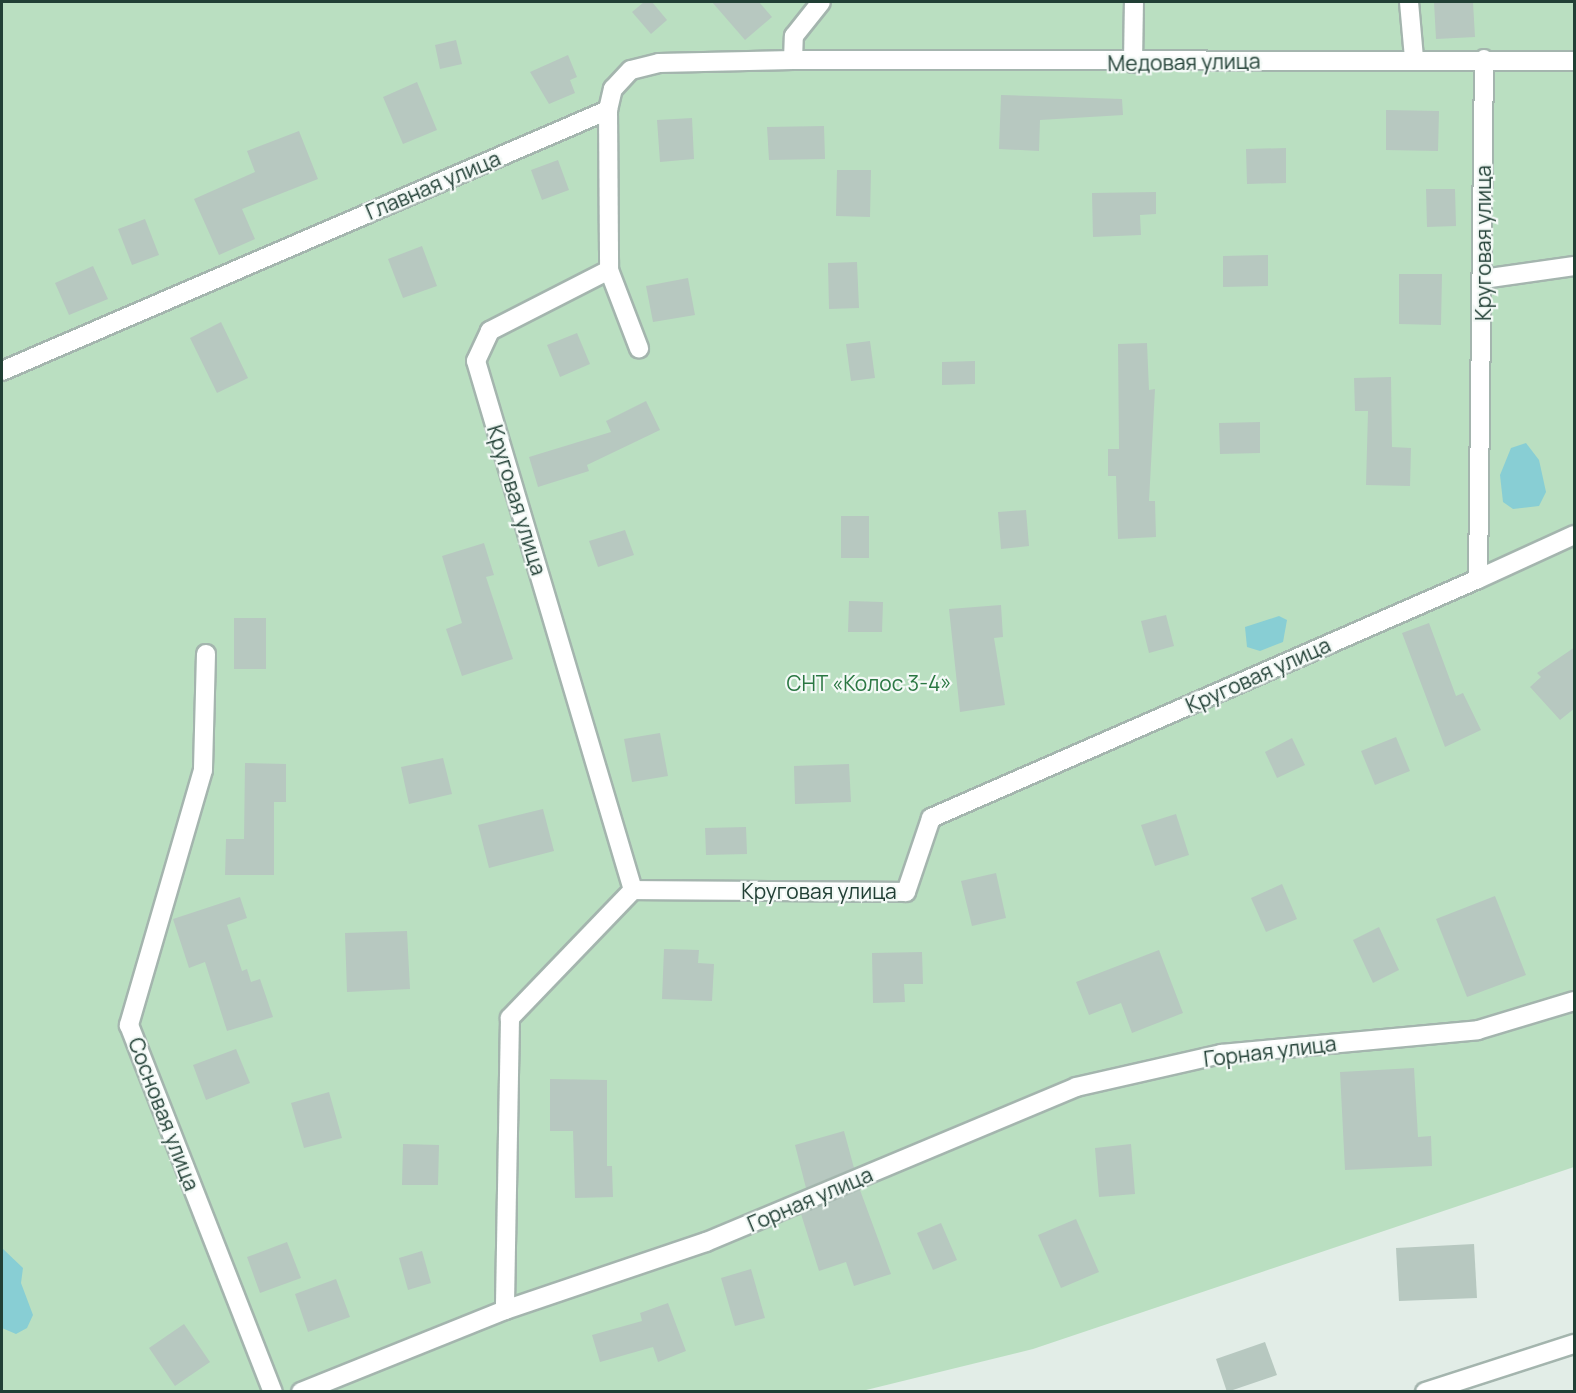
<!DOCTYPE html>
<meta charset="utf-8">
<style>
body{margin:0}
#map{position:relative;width:1576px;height:1393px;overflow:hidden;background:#e2ede7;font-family:Manrope,sans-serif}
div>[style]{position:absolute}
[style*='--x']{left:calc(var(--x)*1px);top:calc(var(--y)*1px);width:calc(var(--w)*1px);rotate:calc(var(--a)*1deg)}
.green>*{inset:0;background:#badfc1}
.water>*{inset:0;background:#88ced4}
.building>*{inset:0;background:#b7c8c0}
.roads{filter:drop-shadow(2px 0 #a4b5ae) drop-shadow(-2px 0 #a4b5ae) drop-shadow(0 2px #a4b5ae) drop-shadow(0 -2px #a4b5ae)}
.minor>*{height:18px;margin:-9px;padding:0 9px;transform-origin:9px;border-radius:9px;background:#fff}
span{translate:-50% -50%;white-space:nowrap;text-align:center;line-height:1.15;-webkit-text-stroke:4.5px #f3f9f6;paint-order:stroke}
.street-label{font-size:21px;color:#213f35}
.park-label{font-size:21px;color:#2a7742}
.frame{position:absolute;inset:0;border:3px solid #213f35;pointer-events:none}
</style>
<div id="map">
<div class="green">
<i style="clip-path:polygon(2px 2px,1574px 2px,1574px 1167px,1033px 1349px,862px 1391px,2px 1392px)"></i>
</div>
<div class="water">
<i style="clip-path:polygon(1526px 443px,1539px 460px,1546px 492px,1539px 506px,1513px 509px,1503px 502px,1500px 475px,1511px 448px)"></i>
<i style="clip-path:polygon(1279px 616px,1287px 620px,1283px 642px,1260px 651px,1247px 647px,1245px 627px)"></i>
<i style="clip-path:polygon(2px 1248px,23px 1268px,21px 1283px,33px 1315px,27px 1328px,16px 1334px,2px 1328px)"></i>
</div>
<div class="building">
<i style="clip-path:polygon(644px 2px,652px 2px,667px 20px,651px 34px,632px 12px)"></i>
<i style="clip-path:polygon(712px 2px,759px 2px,772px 17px,745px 40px)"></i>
<i style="clip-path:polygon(1434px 2px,1473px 2px,1475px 37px,1436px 39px)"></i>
<i style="clip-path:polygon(456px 40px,462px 64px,440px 69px,435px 45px)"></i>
<i style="clip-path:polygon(568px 55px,577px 77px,570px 80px,575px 93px,549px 104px,530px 72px)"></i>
<i style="clip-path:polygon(417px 82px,437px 130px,403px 144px,383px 97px)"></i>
<i style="clip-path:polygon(1001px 95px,1122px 99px,1123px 115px,1040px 120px,1039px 151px,999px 149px)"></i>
<i style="clip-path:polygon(1386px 110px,1439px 111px,1438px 151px,1386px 150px)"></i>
<i style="clip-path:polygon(692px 118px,694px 159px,660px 162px,657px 120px)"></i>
<i style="clip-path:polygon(824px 126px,825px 159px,769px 160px,767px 127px)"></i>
<i style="clip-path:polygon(299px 131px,318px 179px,242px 209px,255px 239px,219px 255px,194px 199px,255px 172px,247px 151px)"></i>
<i style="clip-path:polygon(1286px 148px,1286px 183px,1247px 184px,1246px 149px)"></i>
<i style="clip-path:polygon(558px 160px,569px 190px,542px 200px,531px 170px)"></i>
<i style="clip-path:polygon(837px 170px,871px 170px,870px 217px,836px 216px)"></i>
<i style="clip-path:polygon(1426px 189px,1455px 189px,1456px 226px,1427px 227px)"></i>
<i style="clip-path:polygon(1156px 192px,1156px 214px,1140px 215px,1141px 235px,1093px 237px,1092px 193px)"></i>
<i style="clip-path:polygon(145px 219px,159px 255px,132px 265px,118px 229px)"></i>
<i style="clip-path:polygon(422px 246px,437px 286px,403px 298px,388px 259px)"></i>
<i style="clip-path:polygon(1268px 255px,1268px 286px,1223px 287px,1223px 256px)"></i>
<i style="clip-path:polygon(857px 262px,859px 308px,829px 309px,828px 263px)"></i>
<i style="clip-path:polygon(93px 266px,108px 299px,69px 315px,55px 283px)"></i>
<i style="clip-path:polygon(1399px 274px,1442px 274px,1441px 325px,1399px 324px)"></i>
<i style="clip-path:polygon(688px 278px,695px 315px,653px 322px,646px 286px)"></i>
<i style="clip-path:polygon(221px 322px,248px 378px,217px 393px,190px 338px)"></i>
<i style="clip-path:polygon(577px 333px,590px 364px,560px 377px,547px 345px)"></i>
<i style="clip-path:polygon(870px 341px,875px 378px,851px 381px,846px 344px)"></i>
<i style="clip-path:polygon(1147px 343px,1149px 390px,1155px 389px,1149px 501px,1155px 501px,1156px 537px,1118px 539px,1116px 476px,1108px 476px,1108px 449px,1119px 449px,1118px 344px)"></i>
<i style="clip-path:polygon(975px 361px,975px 384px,942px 385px,942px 362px)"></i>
<i style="clip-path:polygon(1391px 377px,1392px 447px,1411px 448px,1410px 486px,1366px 485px,1368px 411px,1355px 411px,1354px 378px)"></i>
<i style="clip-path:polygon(646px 401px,660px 430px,587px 465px,589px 471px,538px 487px,529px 457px,611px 432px,606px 421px)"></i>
<i style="clip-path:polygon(1260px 422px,1260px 453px,1220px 454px,1219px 423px)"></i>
<i style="clip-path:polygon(1026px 510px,1029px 546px,1001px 549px,998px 512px)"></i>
<i style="clip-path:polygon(841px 516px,869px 516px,869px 558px,841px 558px)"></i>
<i style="clip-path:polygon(625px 530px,634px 555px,598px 567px,589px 541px)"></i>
<i style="clip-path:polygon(484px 543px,494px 575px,486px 577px,513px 659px,462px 676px,446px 629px,462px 623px,442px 556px)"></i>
<i style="clip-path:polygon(849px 601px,883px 602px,882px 632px,848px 632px)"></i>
<i style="clip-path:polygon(1001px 605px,1003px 637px,994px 638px,1005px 705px,960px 712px,949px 609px)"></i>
<i style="clip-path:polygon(1166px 615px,1174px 646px,1149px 653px,1141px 621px)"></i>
<i style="clip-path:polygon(234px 618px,266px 618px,266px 669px,234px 669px)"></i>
<i style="clip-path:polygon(1429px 623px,1456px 696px,1463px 693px,1481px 730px,1445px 747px,1402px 633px)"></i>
<i style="clip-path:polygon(1575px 647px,1575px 708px,1560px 720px,1530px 687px,1541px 677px,1537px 673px)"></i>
<i style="clip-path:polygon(660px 733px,668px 776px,632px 782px,624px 739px)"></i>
<i style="clip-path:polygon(1396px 737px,1410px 771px,1375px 785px,1361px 751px)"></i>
<i style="clip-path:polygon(1292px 738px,1305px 765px,1277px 778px,1265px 752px)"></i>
<i style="clip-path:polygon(443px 758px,452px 794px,409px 804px,401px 767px)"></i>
<i style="clip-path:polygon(245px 763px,286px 764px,286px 802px,274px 802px,274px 875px,225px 875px,226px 839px,244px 839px)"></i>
<i style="clip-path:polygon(849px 764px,851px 802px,795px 804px,794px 766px)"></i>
<i style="clip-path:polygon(543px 809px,554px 851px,489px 868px,478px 825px)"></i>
<i style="clip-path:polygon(1176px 814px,1189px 855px,1155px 866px,1141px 825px)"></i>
<i style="clip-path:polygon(746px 827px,747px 854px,706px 855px,705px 828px)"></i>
<i style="clip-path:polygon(996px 873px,1006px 918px,972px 926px,961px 881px)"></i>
<i style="clip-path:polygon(1282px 884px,1297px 919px,1266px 932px,1251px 898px)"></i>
<i style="clip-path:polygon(1495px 896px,1526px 975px,1467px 997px,1436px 919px)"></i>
<i style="clip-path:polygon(240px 897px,247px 918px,227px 925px,242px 971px,247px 969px,251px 982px,260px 979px,273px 1017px,227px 1031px,205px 962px,189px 968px,173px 919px)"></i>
<i style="clip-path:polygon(1379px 927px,1399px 970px,1373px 983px,1353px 940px)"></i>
<i style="clip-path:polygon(407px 931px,410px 989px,347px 992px,345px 933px)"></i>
<i style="clip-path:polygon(664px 949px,699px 950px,698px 963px,714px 964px,712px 1001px,662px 999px)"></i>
<i style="clip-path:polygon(1159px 950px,1183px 1013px,1132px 1033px,1121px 1003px,1089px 1015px,1076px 982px)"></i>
<i style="clip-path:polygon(922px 952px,923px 984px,904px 984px,905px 1002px,873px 1003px,872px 953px)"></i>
<i style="clip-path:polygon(236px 1049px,250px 1083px,206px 1100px,193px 1065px)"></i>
<i style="clip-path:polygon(1414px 1068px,1418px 1137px,1431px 1136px,1432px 1166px,1345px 1170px,1340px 1072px)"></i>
<i style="clip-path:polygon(550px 1079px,607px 1080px,607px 1166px,612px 1166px,613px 1197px,575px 1198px,573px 1131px,550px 1131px)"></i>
<i style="clip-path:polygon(329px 1092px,342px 1138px,304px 1148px,291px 1103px)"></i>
<i style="clip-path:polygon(844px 1131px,854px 1168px,806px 1188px,795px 1145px)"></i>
<i style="clip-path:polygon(403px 1144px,439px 1145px,438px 1185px,402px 1185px)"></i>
<i style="clip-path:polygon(1131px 1144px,1135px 1194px,1099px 1197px,1095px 1148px)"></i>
<i style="clip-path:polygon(860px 1190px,891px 1274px,854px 1286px,846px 1262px,819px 1271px,801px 1214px)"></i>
<i style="clip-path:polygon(1076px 1219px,1099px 1272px,1061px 1288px,1038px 1235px)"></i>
<i style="clip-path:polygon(941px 1223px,957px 1260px,933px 1270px,917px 1233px)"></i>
<i style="clip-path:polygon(287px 1242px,301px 1278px,260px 1293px,247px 1257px)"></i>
<i style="clip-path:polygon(1474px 1244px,1477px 1298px,1399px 1301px,1396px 1248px)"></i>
<i style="clip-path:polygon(422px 1251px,431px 1283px,408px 1290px,399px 1258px)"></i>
<i style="clip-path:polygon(751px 1269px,765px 1318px,735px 1326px,721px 1278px)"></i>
<i style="clip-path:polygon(336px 1279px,350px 1317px,308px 1332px,295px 1294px)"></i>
<i style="clip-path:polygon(668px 1303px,686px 1351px,658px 1362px,653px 1347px,600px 1362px,592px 1335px,642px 1321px,640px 1313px)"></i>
<i style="clip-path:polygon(184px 1324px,210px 1362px,175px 1386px,149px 1348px)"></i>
<i style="clip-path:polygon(1265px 1342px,1277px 1375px,1227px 1392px,1216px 1359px)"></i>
</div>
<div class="roads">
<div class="minor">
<i style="--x:1409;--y:2;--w:56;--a:84.9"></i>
<i style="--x:793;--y:60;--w:781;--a:0.07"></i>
<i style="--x:1133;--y:63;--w:61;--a:-89.1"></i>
<i style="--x:608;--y:110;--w:160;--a:89.6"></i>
<i style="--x:609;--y:270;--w:134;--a:152.9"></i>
<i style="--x:490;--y:331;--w:33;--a:115"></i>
<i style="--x:476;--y:361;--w:552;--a:73.47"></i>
<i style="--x:633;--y:890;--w:273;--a:0.4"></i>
<i style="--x:906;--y:892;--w:78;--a:-71.3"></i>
<i style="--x:931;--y:818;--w:597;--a:-23.6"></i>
<i style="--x:1478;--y:579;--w:520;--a:-89.34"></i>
<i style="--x:609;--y:270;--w:84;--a:69"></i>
<i style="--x:1483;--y:279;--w:92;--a:-8.1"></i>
<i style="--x:2;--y:371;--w:660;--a:-23.3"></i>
<i style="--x:608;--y:110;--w:22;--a:-77"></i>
<i style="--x:613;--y:89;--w:26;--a:-47"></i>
<i style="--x:631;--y:70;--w:29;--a:-14"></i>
<i style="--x:659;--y:63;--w:134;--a:-1.3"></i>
<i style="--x:793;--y:60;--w:24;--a:-88"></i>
<i style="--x:794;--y:36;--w:43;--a:-51.5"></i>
<i style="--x:1478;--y:579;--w:106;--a:-24.6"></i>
<i style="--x:206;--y:654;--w:116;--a:91.5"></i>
<i style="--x:203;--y:770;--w:266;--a:106.2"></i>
<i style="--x:129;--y:1025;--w:394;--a:68.6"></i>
<i style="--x:633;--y:890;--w:178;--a:133.9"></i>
<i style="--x:510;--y:1018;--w:292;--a:91"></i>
<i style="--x:505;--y:1310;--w:212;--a:-18.7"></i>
<i style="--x:706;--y:1242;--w:401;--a:-22.7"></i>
<i style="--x:1076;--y:1087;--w:149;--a:-12.8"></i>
<i style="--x:1221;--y:1054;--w:258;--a:-5.3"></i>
<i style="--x:1478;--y:1030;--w:100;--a:-16.8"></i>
<i style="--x:301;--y:1392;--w:220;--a:-21.9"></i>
<i style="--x:1425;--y:1392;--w:157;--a:-17.9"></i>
</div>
</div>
<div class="street-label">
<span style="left:1184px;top:62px;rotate:-1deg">Медовая улица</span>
<span style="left:433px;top:185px;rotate:-23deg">Главная улица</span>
<span style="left:1483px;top:243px;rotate:-90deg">Круговая улица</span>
<span style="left:517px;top:500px;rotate:73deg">Круговая улица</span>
<span style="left:1258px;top:675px;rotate:-24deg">Круговая улица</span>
<span style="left:819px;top:891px">Круговая улица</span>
<span style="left:1270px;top:1051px;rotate:-7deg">Горная улица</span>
<span style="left:164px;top:1114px;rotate:69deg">Сосновая улица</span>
<span style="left:810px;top:1199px;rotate:-23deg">Горная улица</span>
</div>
<div class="park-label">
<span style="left:869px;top:683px">СНТ «Колос 3-4»</span>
</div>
<div class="frame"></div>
</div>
